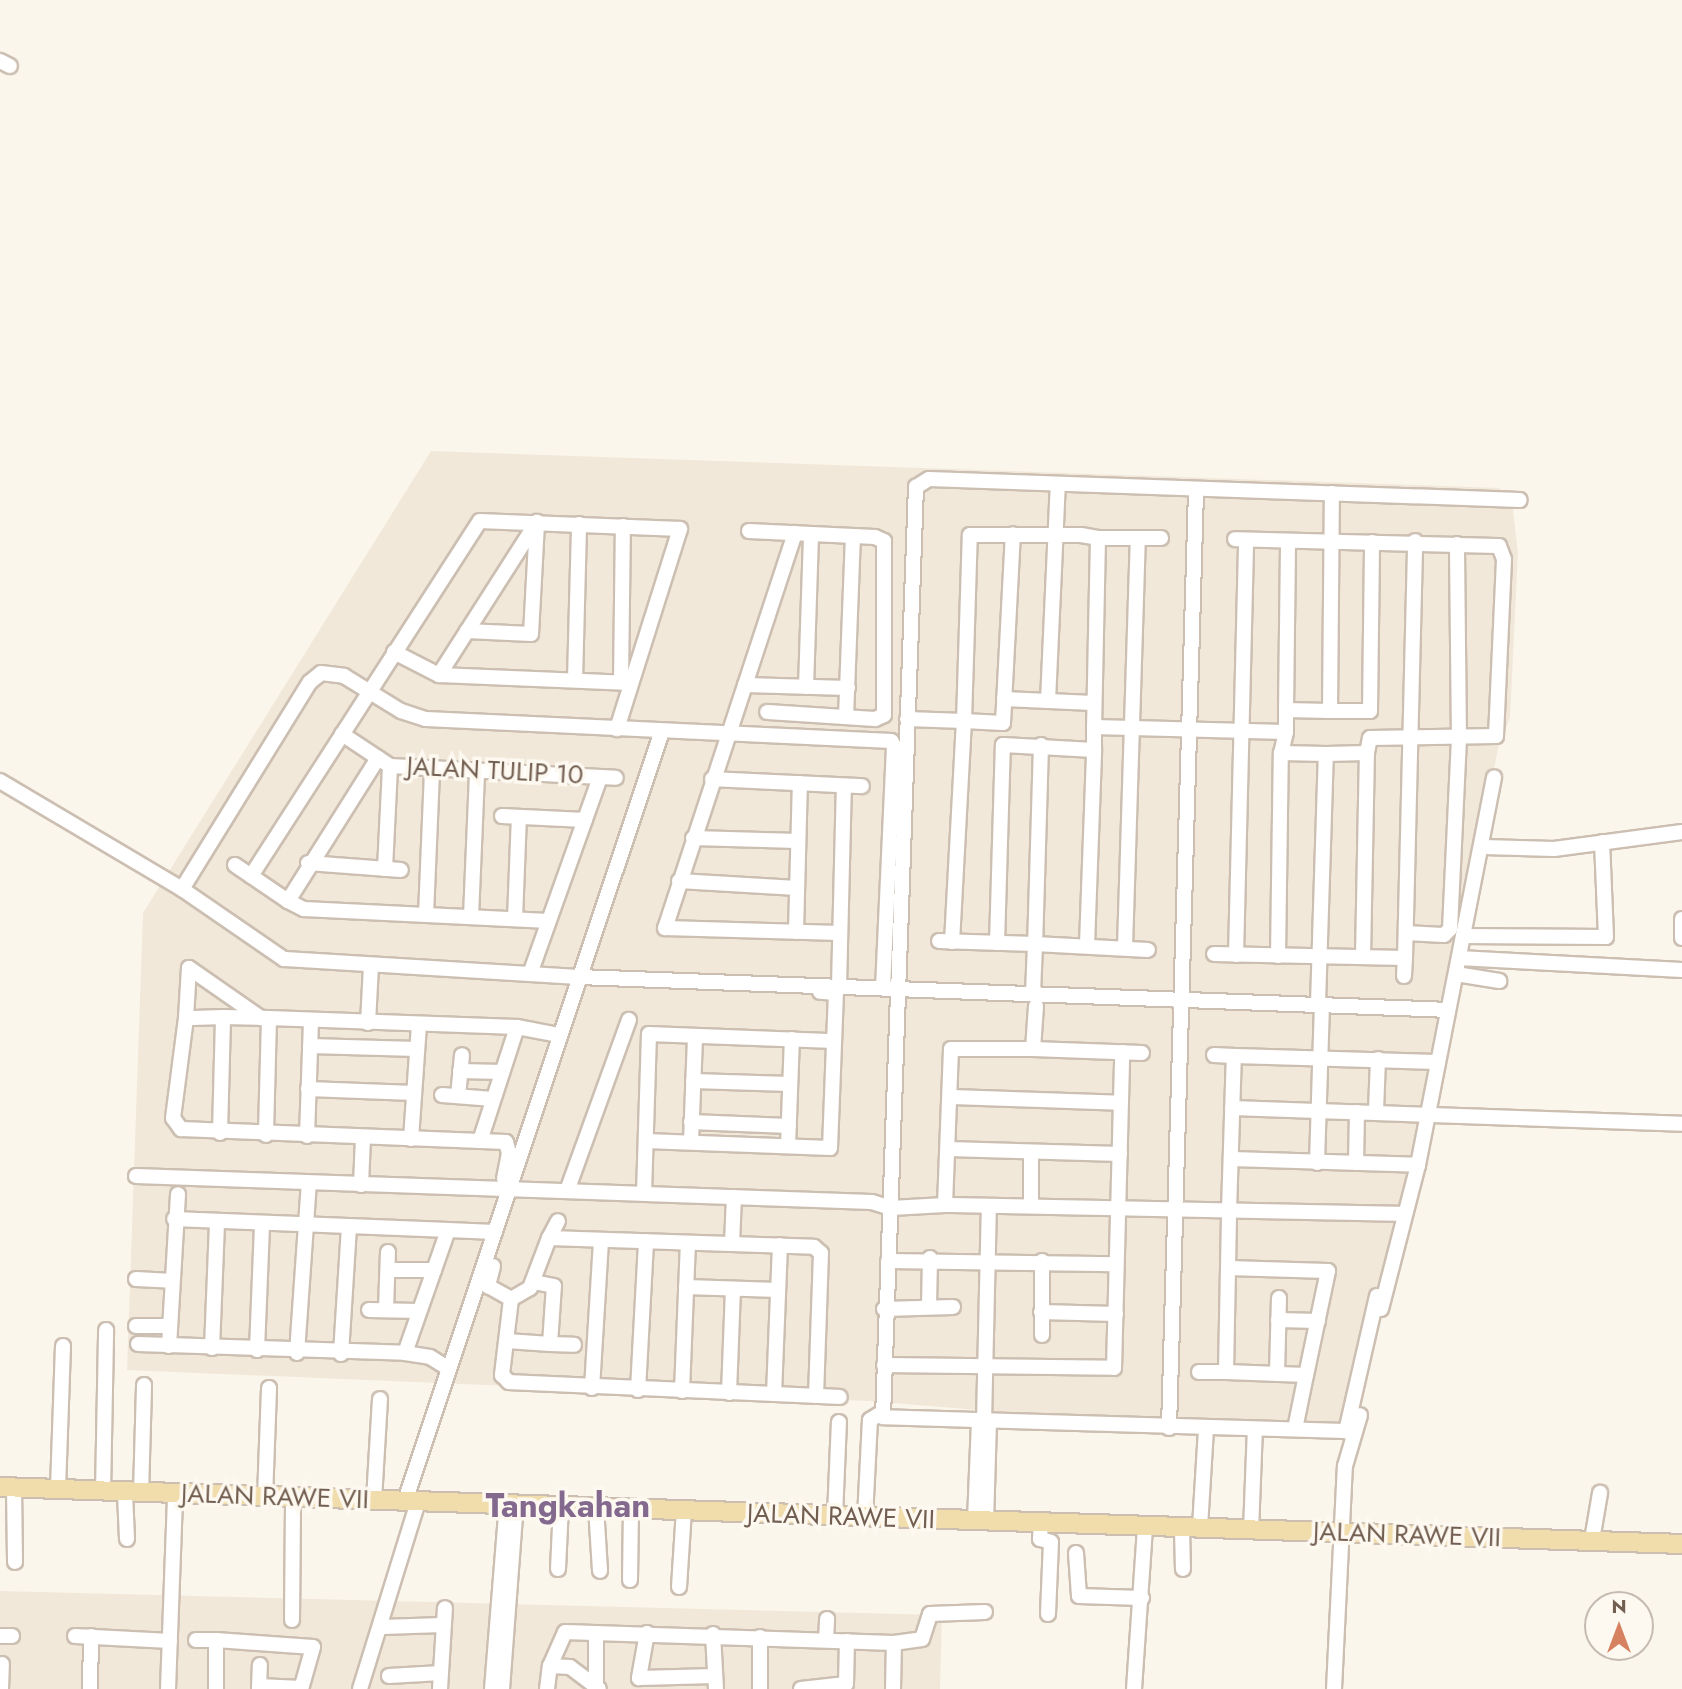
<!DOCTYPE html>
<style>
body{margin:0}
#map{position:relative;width:1682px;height:1689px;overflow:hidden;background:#fbf6eb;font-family:Jost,sans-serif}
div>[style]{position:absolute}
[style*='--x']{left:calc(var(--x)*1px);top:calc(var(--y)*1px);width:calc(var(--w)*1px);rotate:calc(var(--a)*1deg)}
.residential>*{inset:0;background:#f1e8da}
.roads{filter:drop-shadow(2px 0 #ccbfb2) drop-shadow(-2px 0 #ccbfb2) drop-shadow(0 2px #ccbfb2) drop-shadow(0 -2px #ccbfb2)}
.minor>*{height:14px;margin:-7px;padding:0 7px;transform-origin:7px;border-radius:7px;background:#fff}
.major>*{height:18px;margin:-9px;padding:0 9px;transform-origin:9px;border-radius:9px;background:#f1dcac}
span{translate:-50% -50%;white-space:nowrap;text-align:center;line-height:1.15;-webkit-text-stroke:7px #fdf9f1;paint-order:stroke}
.street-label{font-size:26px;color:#735f51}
.district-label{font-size:33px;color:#84698e;font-weight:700}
.north{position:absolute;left:1584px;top:1591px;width:70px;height:70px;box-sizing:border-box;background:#fdf9f1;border:2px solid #c6bbb1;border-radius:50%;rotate:0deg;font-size:19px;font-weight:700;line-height:28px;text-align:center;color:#735f51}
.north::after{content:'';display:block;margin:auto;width:24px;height:32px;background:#d6815f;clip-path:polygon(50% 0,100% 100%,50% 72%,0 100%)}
</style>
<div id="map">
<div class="residential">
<i style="clip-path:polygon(431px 451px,1499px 488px,1513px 510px,1518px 553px,1510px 718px,1499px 744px,1428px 1100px,1345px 1424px,1063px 1417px,868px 1401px,127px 1370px,143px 913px)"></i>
<i style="clip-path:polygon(0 1591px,942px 1615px,940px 1689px,0 1689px)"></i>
</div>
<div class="roads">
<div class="minor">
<i style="--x:0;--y:61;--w:11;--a:27"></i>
<i style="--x:749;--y:531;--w:126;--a:2.7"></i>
<i style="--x:875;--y:537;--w:10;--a:24"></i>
<i style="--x:884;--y:541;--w:174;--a:90"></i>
<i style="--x:884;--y:715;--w:10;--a:156"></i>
<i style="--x:875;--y:719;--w:108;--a:-176.3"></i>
<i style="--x:795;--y:533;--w:416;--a:108.2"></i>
<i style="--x:665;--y:928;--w:175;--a:1.6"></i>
<i style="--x:1098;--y:538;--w:63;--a:0"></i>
<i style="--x:467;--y:631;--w:64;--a:2.7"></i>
<i style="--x:531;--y:634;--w:111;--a:-86.9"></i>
<i style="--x:394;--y:652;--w:51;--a:27.1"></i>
<i style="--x:439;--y:675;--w:192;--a:2.4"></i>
<i style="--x:439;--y:675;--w:182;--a:-57.4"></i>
<i style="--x:575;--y:680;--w:156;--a:-88.5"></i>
<i style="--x:621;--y:682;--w:156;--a:-89.3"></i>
<i style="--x:745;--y:685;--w:103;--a:1.7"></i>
<i style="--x:806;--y:687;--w:153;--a:-88.1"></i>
<i style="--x:1004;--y:699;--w:89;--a:2.6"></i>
<i style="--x:1048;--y:701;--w:217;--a:-87.4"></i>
<i style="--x:1286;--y:710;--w:169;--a:-89.3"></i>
<i style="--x:1330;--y:711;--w:40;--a:0"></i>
<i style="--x:1370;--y:711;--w:169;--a:-89.3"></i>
<i style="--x:846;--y:717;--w:181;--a:-87.8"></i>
<i style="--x:907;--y:719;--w:57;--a:2"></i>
<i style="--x:964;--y:721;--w:186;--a:-88.2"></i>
<i style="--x:970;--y:535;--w:111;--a:0"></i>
<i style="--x:1081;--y:535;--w:17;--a:10"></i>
<i style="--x:1098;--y:538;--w:189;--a:91.2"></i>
<i style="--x:1286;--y:732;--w:22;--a:-90"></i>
<i style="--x:1286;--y:710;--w:44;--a:1.3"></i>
<i style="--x:1330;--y:711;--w:218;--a:-89.5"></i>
<i style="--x:342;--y:734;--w:58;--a:33.7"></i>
<i style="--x:390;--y:766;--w:226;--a:3"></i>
<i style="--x:1041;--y:745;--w:199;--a:91.7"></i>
<i style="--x:1035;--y:944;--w:113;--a:3"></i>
<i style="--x:378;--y:758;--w:169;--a:122.2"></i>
<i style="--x:288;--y:901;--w:18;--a:27"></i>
<i style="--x:304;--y:909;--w:245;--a:2.8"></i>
<i style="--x:712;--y:779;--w:150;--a:2.7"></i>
<i style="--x:0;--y:781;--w:212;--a:30.7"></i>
<i style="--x:182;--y:889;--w:124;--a:34.5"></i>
<i style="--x:284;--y:959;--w:296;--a:3.5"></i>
<i style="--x:579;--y:977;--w:870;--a:2.17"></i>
<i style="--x:502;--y:816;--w:83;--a:2.8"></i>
<i style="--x:693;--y:838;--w:105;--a:1.6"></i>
<i style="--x:1484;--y:847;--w:70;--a:1.6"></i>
<i style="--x:1554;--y:849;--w:129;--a:-7.6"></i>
<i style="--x:308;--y:863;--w:93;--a:4.3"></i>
<i style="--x:235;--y:865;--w:64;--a:34.2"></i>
<i style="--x:385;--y:869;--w:103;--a:-87.2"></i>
<i style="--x:251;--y:876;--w:422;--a:-57.2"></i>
<i style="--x:480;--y:521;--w:200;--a:2.3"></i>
<i style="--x:680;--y:529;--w:210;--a:107.5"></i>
<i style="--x:679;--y:881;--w:118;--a:3.4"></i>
<i style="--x:182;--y:889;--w:243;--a:-58.3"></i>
<i style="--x:310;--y:682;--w:14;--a:-39"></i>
<i style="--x:321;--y:673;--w:23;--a:7"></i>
<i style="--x:344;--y:676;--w:67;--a:31.6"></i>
<i style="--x:401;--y:711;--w:26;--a:18"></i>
<i style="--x:426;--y:719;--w:466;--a:2.7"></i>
<i style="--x:891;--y:741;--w:6;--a:59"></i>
<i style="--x:894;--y:746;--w:242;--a:92.6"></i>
<i style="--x:426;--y:915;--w:146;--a:-87.6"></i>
<i style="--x:471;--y:917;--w:146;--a:-87.6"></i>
<i style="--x:515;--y:919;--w:102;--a:-87.8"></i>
<i style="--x:796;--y:932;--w:149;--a:-88.5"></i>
<i style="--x:1406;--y:933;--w:38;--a:3"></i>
<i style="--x:1444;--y:935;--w:8;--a:-45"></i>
<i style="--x:1450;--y:929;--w:189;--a:-87.3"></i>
<i style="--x:1459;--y:740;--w:196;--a:-90.6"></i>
<i style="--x:1463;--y:936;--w:143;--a:0.4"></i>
<i style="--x:1606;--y:937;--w:95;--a:-92.4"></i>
<i style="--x:1682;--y:938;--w:19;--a:-90"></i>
<i style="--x:939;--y:941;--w:96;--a:1.8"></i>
<i style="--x:1035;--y:944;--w:50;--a:92.3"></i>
<i style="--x:952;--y:942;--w:221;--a:-86.9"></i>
<i style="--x:964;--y:721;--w:39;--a:3"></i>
<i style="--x:1003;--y:723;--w:189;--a:-87"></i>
<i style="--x:997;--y:943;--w:198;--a:-88.3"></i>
<i style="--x:1003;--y:745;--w:91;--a:3.1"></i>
<i style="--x:1094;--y:750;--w:23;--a:-90"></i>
<i style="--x:1094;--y:727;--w:192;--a:1.5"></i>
<i style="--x:1286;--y:732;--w:22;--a:103"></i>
<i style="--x:1281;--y:753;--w:45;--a:1.3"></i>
<i style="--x:1326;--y:754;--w:41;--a:-1.4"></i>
<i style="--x:1367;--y:753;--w:15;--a:-79"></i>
<i style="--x:1370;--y:738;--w:126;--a:-0.9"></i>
<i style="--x:1496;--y:736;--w:177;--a:-87.4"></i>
<i style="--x:1504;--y:559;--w:14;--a:-111"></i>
<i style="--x:1499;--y:546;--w:264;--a:-178.5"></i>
<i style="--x:1087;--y:945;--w:195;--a:-87.9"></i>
<i style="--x:1125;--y:947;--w:409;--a:-88.2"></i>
<i style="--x:1214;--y:954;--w:191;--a:1.2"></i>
<i style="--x:1405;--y:958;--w:417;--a:-88.6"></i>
<i style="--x:1236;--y:955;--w:415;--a:-88.6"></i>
<i style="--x:1278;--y:956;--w:203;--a:-89.2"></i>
<i style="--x:1363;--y:957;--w:204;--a:-88.9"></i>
<i style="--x:1459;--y:958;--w:223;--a:3.1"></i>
<i style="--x:530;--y:974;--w:209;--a:-70.4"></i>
<i style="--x:1456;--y:974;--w:44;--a:9.2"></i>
<i style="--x:1404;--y:976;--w:18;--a:-87"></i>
<i style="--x:839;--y:986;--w:200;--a:-88.6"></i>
<i style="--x:1318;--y:1004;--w:250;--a:-88.2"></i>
<i style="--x:223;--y:1017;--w:37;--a:178"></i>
<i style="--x:186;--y:1018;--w:101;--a:97.4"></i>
<i style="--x:173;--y:1118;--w:14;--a:54"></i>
<i style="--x:181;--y:1129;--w:325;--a:2.3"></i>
<i style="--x:506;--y:1142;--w:11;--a:75"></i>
<i style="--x:509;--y:1153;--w:26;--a:101"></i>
<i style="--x:186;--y:1018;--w:50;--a:-86.6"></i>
<i style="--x:189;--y:968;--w:88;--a:34.8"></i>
<i style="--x:269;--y:1018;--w:248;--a:2.1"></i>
<i style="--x:517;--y:1027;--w:43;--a:10.8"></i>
<i style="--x:368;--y:1023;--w:58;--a:-87"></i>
<i style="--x:310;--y:1046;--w:107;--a:1.6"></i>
<i style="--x:1033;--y:1049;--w:109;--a:2.1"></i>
<i style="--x:1214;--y:1055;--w:20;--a:3"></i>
<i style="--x:460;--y:1071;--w:42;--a:1.4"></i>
<i style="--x:693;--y:1081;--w:97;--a:1.8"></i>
<i style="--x:308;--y:1089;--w:106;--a:2.2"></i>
<i style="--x:442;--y:1095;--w:51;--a:4.5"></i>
<i style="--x:458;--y:1096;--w:41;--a:-84.4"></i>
<i style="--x:952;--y:1097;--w:168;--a:2"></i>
<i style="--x:1232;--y:1108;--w:450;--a:2"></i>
<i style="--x:1376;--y:1111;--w:52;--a:-87.8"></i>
<i style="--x:691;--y:1122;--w:98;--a:2.3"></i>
<i style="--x:220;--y:1133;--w:116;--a:-88.5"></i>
<i style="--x:223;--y:1017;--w:46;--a:1.2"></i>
<i style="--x:269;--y:1018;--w:117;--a:91.5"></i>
<i style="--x:307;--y:1136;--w:116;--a:-88"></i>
<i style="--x:411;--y:1139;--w:114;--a:-86"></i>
<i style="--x:480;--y:1141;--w:120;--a:-72"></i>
<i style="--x:646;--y:1141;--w:184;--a:2.2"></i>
<i style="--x:830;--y:1148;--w:155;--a:-87.8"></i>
<i style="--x:836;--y:993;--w:16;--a:-176"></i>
<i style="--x:691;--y:1142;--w:106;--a:-87.8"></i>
<i style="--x:788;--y:1146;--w:107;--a:-87.9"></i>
<i style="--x:948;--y:1149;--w:172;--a:1.7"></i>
<i style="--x:1031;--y:1152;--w:54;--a:90"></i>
<i style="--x:1231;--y:1159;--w:187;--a:1.8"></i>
<i style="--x:1317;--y:1163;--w:159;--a:-88.2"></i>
<i style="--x:1356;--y:1163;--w:51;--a:-88.9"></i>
<i style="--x:136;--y:1176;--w:736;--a:2.02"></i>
<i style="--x:872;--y:1202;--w:20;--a:18"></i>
<i style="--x:891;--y:1208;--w:54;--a:-3.2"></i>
<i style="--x:945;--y:1205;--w:457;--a:1.1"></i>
<i style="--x:361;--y:1185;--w:47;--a:-87.6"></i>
<i style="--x:567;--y:1191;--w:182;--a:-70.1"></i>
<i style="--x:644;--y:1193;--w:159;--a:-88.2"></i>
<i style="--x:649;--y:1034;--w:185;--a:2.2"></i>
<i style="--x:945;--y:1205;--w:156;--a:-87.8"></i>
<i style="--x:951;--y:1049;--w:82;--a:0"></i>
<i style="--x:1033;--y:1049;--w:43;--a:-86"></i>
<i style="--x:448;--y:1230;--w:47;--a:2.4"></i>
<i style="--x:549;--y:1238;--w:19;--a:-62"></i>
<i style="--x:732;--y:1244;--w:47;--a:-87.6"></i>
<i style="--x:888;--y:1261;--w:227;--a:0.8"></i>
<i style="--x:493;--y:1266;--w:21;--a:104"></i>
<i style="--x:488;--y:1286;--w:26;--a:29"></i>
<i style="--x:511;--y:1299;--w:77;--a:96.8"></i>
<i style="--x:502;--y:1375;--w:10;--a:45"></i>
<i style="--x:509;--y:1382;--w:331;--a:2.6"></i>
<i style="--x:1228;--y:1268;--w:100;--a:1.7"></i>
<i style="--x:1328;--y:1271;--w:106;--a:101.9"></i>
<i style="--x:1306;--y:1375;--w:80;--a:-177.9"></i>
<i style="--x:1226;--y:1372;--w:161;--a:-88.9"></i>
<i style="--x:1229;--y:1211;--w:155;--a:-88.2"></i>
<i style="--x:1234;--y:1056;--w:204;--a:1.7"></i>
<i style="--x:388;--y:1270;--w:46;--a:0"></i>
<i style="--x:136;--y:1279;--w:36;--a:3"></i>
<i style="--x:686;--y:1287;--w:92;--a:1.9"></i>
<i style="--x:1377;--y:1296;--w:139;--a:102.9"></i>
<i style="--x:1346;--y:1431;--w:463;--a:-178.3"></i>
<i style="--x:883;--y:1417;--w:931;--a:-87.97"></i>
<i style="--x:916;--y:487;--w:15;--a:-32"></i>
<i style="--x:929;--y:479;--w:591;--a:2.04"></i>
<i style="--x:511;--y:1299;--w:22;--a:-30"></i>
<i style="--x:530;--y:1288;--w:53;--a:-69.2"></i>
<i style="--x:549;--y:1238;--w:265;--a:1.9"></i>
<i style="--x:814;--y:1247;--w:9;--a:41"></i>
<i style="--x:821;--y:1253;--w:143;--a:92"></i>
<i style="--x:929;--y:1306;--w:48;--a:-88.8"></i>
<i style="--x:386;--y:1309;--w:57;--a:-88"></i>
<i style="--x:884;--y:1309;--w:69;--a:-1.7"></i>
<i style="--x:1381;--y:1309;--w:149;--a:-75.6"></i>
<i style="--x:1418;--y:1165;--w:395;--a:-78.9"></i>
<i style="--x:369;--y:1310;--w:50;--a:1.1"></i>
<i style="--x:1041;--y:1312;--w:75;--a:1.5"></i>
<i style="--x:1278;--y:1320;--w:40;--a:1.4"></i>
<i style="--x:136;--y:1326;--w:34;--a:0"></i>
<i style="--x:1042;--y:1335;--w:74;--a:-90"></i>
<i style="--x:507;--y:1341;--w:43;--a:4"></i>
<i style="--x:550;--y:1344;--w:58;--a:-86.1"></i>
<i style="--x:554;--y:1286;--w:21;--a:-169"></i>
<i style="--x:138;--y:1344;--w:267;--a:1.9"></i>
<i style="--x:405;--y:1353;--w:130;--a:-70.7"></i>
<i style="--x:448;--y:1230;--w:274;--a:-177.7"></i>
<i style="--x:550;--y:1344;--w:24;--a:2"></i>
<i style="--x:169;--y:1346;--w:152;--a:-86.6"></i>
<i style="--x:212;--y:1348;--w:127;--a:-87.7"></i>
<i style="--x:257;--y:1350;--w:127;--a:-87.7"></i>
<i style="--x:297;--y:1353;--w:170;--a:-86"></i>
<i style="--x:405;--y:1353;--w:25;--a:9"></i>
<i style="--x:430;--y:1357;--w:22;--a:32"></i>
<i style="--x:341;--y:1354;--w:128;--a:-86.4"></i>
<i style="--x:884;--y:1365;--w:230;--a:0.7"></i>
<i style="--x:1114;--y:1368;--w:316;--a:-88.5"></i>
<i style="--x:1199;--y:1372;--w:27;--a:0"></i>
<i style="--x:1277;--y:1374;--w:76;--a:-88.5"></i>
<i style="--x:592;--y:1388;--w:148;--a:-86.5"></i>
<i style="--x:638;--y:1390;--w:149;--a:-86.9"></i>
<i style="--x:682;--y:1391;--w:148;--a:-87.7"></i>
<i style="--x:729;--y:1393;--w:104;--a:-87.8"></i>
<i style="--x:774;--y:1394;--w:149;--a:-87.7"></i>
<i style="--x:984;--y:1422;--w:216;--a:-88.7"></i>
<i style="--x:1169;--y:1428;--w:937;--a:-88.35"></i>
<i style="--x:1295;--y:1429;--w:55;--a:-78.5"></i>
<i style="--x:14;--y:1488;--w:74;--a:89.2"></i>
<i style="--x:58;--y:1489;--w:143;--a:-88"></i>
<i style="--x:103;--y:1492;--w:162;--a:-88.9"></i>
<i style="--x:125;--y:1493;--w:46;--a:87.5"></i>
<i style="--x:141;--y:1494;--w:109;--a:-88.4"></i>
<i style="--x:265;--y:1498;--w:110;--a:-87.9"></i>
<i style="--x:374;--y:1500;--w:101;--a:-86.6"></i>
<i style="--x:405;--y:1501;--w:812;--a:-71.54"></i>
<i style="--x:596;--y:1507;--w:64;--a:86.4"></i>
<i style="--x:835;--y:1516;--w:94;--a:-87.6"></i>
<i style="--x:865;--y:1518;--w:98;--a:-87.1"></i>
<i style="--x:870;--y:1420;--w:13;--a:-32"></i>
<i style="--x:975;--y:1521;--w:99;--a:-87.7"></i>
<i style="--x:986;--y:1522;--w:99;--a:-88.3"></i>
<i style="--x:1041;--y:1524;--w:15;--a:94"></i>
<i style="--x:1040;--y:1539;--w:11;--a:15"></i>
<i style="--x:1051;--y:1542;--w:72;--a:92.4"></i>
<i style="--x:1200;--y:1527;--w:99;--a:-86.5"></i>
<i style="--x:1182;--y:1529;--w:40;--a:88.6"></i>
<i style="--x:1251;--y:1531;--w:102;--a:-87.8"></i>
<i style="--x:1592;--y:1540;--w:48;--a:-80.3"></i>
<i style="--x:1076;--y:1553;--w:43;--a:86"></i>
<i style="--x:1079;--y:1596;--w:63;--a:1.8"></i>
<i style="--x:558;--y:1569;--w:63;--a:-87.3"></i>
<i style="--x:630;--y:1580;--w:71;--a:-89.2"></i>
<i style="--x:679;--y:1587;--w:78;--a:-86.3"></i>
<i style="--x:292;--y:1620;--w:121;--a:-89.5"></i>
<i style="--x:382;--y:1627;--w:61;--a:-1.9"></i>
<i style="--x:596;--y:1633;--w:54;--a:90"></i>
<i style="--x:647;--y:1633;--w:46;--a:100.1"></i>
<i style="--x:639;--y:1678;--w:76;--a:-1.5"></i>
<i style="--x:713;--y:1634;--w:55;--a:86.9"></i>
<i style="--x:0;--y:1636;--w:12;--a:0"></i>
<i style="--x:75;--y:1636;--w:95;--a:3"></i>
<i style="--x:760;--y:1637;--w:52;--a:90"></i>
<i style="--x:196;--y:1640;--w:20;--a:0"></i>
<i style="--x:826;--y:1640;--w:21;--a:-87"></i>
<i style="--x:550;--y:1666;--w:20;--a:3"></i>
<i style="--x:570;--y:1667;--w:36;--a:37"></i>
<i style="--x:389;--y:1676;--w:52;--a:-3.3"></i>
<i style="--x:259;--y:1686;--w:42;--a:2.7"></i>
<i style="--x:1;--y:1689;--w:25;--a:-88"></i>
<i style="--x:90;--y:1689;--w:53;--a:-88.9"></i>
<i style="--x:168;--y:1689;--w:194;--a:-87.9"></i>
<i style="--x:216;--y:1689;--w:49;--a:-90"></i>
<i style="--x:216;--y:1640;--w:97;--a:4.1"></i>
<i style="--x:313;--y:1647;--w:44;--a:105.9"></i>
<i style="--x:259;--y:1689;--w:24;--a:-88"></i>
<i style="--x:360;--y:1689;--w:196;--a:-72.8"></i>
<i style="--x:440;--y:1689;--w:81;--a:-86.5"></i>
<i style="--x:492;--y:1689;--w:186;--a:-85.4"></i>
<i style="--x:502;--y:1689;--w:186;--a:-85.7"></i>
<i style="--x:547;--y:1689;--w:23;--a:-83"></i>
<i style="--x:550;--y:1666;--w:37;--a:-66"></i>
<i style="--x:565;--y:1632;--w:329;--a:1.9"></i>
<i style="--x:894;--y:1643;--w:28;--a:-8"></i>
<i style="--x:922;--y:1639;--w:26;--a:-72"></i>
<i style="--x:930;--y:1614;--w:55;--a:-2.1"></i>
<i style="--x:801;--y:1689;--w:45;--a:-6.3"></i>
<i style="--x:846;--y:1684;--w:43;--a:-88.7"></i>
<i style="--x:893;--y:1689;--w:46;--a:-88.8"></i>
<i style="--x:1134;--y:1689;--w:161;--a:-86.1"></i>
<i style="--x:1334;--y:1689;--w:223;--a:-87.2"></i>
<i style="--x:1345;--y:1466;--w:53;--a:-73.6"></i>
</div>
<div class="major">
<i style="--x:0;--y:1487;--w:1683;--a:1.94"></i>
</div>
</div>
<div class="street-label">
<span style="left:495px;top:771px;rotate:3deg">JALAN TULIP 10</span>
<span style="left:275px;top:1497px;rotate:2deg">JALAN RAWE VII</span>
<span style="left:841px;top:1517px;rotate:2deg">JALAN RAWE VII</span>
<span style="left:1407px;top:1535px;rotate:2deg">JALAN RAWE VII</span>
</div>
<div class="district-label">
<span style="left:568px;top:1506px">Tangkahan</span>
</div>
<div class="north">N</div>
</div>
